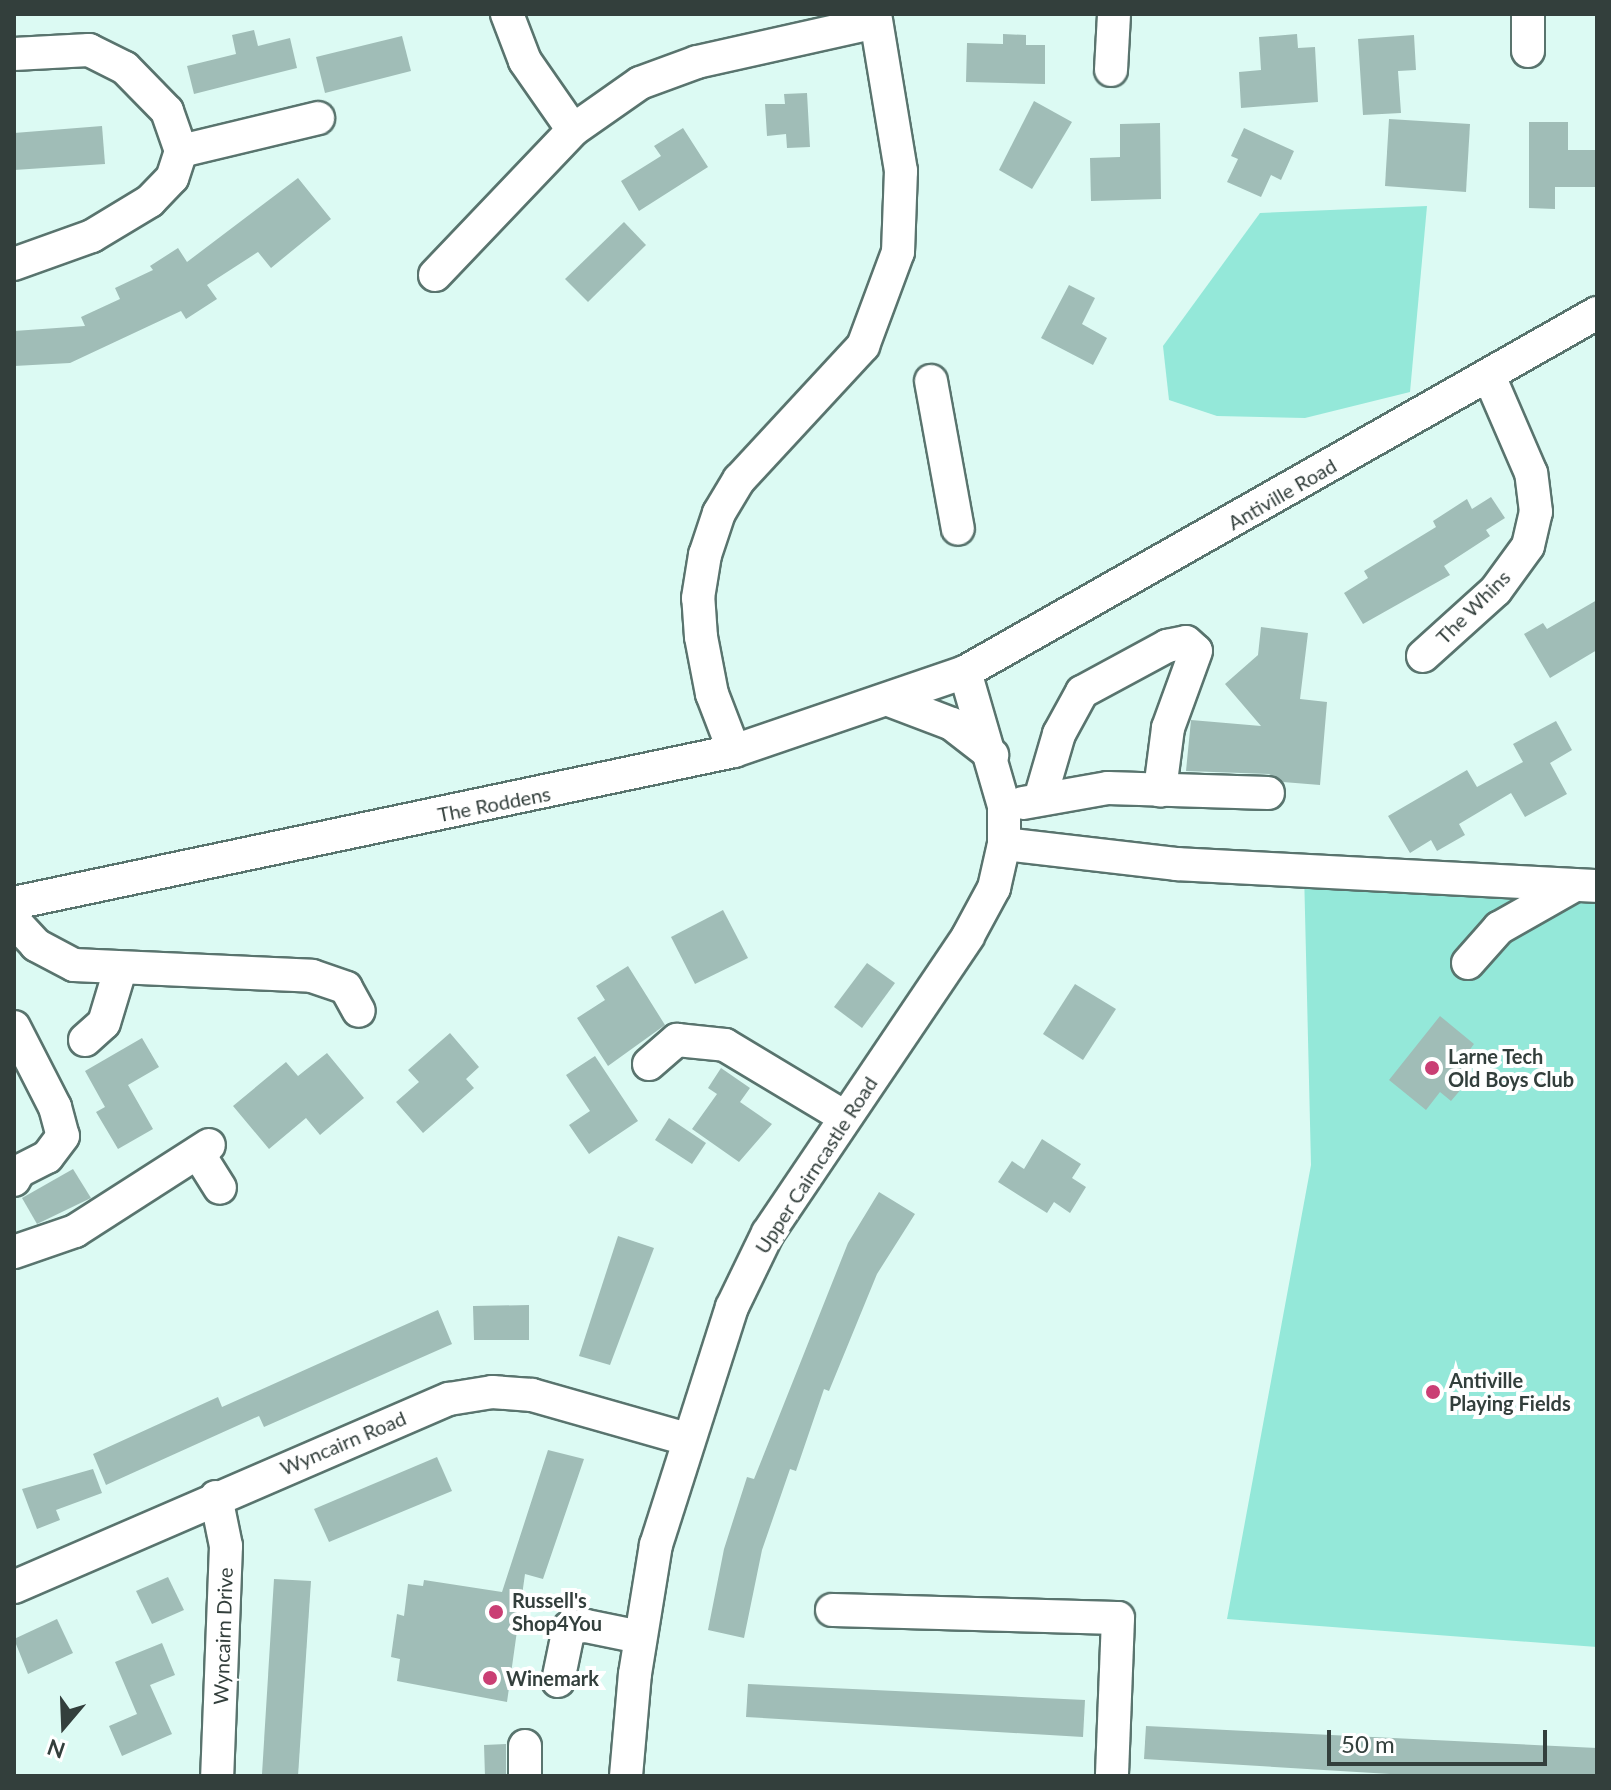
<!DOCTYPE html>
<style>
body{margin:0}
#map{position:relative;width:1611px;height:1790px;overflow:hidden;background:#dcfaf3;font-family:Lato,sans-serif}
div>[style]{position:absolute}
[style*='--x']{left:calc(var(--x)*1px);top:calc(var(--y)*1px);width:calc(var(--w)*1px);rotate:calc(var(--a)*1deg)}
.green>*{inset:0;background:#94e8d9}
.building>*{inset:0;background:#a0bdb7}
.roads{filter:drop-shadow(2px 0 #59746e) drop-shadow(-2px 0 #59746e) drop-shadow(0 2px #59746e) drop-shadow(0 -2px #59746e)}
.minor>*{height:32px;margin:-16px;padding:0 16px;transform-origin:16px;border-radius:16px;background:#fff}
.dots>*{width:22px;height:22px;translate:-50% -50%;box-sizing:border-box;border:4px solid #fff;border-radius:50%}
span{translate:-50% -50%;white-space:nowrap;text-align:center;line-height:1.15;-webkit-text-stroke:8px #fff;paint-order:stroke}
.street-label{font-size:20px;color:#333f3c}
.poi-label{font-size:20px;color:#333f3c;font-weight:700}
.left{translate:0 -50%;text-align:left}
.frame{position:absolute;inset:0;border:16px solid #333f3c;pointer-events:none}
.north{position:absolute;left:24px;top:1686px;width:80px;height:80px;-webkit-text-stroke:6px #fff;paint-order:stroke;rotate:199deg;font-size:22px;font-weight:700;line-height:32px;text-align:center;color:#333f3c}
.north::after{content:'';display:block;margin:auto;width:28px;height:36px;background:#333f3c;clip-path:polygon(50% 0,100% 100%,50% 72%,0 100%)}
.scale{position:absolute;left:1327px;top:1730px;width:220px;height:36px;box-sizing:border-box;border:4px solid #333f3c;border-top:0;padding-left:10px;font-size:24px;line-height:28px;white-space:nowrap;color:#333f3c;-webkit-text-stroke:6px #fff;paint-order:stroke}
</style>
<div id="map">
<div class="green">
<i style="clip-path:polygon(1427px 206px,1410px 392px,1305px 418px,1217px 416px,1169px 400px,1163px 346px,1260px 213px)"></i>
<i style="clip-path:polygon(1304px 871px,1597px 886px,1597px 1647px,1227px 1619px,1311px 1165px)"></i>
</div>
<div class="building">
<i style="clip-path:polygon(254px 30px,258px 46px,290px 38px,297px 68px,194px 94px,187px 66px,236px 54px,232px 35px)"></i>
<i style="clip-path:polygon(1003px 34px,1026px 35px,1026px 45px,1045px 45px,1045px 84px,966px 82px,967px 43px,1003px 44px)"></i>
<i style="clip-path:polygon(1297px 34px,1298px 48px,1315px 47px,1318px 102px,1241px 108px,1239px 72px,1261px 70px,1259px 37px)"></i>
<i style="clip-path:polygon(1414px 35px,1416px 70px,1398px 71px,1401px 113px,1363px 115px,1358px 39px)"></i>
<i style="clip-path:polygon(402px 36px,411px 71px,325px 93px,316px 57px)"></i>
<i style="clip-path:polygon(807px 93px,810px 147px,787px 148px,786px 134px,767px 136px,765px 104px,785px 104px,784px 94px)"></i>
<i style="clip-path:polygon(1034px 101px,1072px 122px,1032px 189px,999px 170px)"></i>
<i style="clip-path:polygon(1389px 119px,1470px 124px,1466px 192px,1385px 186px)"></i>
<i style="clip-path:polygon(1529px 122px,1568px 122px,1568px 150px,1597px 150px,1597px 187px,1555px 187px,1555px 209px,1529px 208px)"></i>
<i style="clip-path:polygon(1160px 123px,1161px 199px,1091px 201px,1090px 158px,1120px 157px,1120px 124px)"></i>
<i style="clip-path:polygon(102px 126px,105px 164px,14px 170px,14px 133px)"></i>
<i style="clip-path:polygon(683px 128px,708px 167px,639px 211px,621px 181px,661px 156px,654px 146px)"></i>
<i style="clip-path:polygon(1244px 128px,1294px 151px,1281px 180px,1271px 175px,1261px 197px,1227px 182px,1238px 159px,1231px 156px)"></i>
<i style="clip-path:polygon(298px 178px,331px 219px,271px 268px,258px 252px,207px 285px,217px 299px,186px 319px,181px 311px,70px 363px,14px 366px,14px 331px,85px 326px,81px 317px,120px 299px,115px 288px,153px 270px,150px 266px,178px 248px,187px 262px)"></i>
<i style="clip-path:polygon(624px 222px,646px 245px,588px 302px,565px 279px)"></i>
<i style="clip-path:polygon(1069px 285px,1095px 298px,1082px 324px,1107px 338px,1093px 365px,1041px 338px)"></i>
<i style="clip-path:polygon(1491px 497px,1505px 518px,1486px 530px,1490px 536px,1444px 566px,1450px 575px,1363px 624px,1344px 593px,1368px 578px,1364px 571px,1436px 527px,1433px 521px,1467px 499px,1472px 509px)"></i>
<i style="clip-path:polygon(1597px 600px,1597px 650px,1550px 678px,1524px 634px,1543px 623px,1547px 629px)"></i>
<i style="clip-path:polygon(1261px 627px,1308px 633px,1300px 699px,1327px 702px,1320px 785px,1283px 782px,1269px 774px,1186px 771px,1191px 720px,1261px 726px,1225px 684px,1258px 655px)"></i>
<i style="clip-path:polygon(1556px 721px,1572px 750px,1550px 763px,1567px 794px,1525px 817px,1511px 793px,1459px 824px,1465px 835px,1437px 851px,1431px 840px,1410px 853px,1388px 816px,1467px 770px,1477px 787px,1523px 762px,1513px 744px)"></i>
<i style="clip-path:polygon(723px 910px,748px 958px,695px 984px,671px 937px)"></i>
<i style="clip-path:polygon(867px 963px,895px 983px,862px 1028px,834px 1007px)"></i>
<i style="clip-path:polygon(628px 966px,665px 1025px,608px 1066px,577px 1018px,605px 1000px,596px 986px)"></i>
<i style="clip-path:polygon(1075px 984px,1116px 1009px,1083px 1060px,1043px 1034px)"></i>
<i style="clip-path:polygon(1440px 1016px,1474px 1044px,1460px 1063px,1474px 1074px,1451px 1101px,1440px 1092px,1426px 1110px,1389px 1080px)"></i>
<i style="clip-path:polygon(450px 1033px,479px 1067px,466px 1079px,474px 1088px,423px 1133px,396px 1102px,419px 1082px,408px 1070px)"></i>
<i style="clip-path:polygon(142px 1038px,159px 1067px,128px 1085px,153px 1129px,118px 1149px,96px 1112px,105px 1107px,85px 1071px)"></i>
<i style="clip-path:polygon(327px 1053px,364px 1098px,320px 1135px,306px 1118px,269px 1149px,233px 1106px,286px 1062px,298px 1076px)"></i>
<i style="clip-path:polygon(595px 1056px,638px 1121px,589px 1154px,569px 1125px,590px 1111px,566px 1075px)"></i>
<i style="clip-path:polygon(721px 1068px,750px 1088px,740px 1102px,772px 1124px,739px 1162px,692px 1129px,717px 1094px,708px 1088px)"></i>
<i style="clip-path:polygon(669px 1118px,706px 1143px,692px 1164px,655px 1140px)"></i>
<i style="clip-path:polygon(1042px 1139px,1081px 1164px,1072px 1178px,1086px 1187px,1070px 1213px,1054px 1202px,1047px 1213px,998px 1182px,1012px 1161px,1024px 1169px)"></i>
<i style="clip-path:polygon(73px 1169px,91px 1198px,37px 1224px,22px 1198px)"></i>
<i style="clip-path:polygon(879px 1192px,915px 1214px,877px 1274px,829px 1391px,824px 1389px,796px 1471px,790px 1469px,762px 1550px,744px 1638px,708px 1630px,724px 1549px,747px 1477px,754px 1479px,848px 1243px)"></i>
<i style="clip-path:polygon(618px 1236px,654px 1248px,610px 1365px,579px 1356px)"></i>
<i style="clip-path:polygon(529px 1305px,529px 1340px,474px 1340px,473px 1306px)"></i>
<i style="clip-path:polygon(438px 1310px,452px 1344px,264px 1427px,259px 1416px,106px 1485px,93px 1454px,218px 1397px,222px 1407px)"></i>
<i style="clip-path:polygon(548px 1450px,584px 1459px,543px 1579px,525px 1574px,507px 1702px,397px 1681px,400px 1659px,391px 1657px,397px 1614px,404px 1616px,408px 1584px,423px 1586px,424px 1580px,502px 1592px)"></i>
<i style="clip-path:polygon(437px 1457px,452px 1491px,329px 1542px,314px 1509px)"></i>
<i style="clip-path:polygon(93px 1469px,102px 1493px,56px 1510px,60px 1520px,37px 1529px,22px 1489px)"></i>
<i style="clip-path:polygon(168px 1577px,184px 1610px,152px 1624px,136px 1591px)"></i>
<i style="clip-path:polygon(274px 1579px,311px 1581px,298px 1776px,262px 1774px)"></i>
<i style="clip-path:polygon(57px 1619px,73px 1653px,28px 1674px,14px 1639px)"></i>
<i style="clip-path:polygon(162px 1643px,175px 1675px,150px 1685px,172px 1734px,122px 1756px,109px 1726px,137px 1714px,115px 1662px)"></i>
<i style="clip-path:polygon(748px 1684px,1085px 1700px,1083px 1737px,746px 1717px)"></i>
<i style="clip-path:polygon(1146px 1726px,1597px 1748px,1597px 1776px,1423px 1776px,1144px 1759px)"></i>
<i style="clip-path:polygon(506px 1744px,506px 1776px,485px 1776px,484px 1745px)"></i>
</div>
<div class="roads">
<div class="minor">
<i style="--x:507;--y:14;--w:50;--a:69"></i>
<i style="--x:525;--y:61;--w:84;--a:55.2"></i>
<i style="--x:1528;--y:14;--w:37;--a:90"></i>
<i style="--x:14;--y:54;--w:75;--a:-3.1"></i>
<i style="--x:89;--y:50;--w:40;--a:26.6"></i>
<i style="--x:125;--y:68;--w:60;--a:45.7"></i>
<i style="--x:167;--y:111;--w:42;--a:70.7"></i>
<i style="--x:181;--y:151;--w:28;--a:108"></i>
<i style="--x:172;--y:178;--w:32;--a:134"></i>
<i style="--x:150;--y:201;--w:68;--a:148.9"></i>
<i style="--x:92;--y:236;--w:83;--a:160.3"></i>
<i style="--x:1111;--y:70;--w:56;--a:-86.9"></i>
<i style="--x:181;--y:151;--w:141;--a:-13.5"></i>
<i style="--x:435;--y:275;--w:200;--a:-46.4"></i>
<i style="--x:573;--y:130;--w:82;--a:-35"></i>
<i style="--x:640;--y:83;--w:61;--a:-20.2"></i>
<i style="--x:697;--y:62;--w:183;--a:-12.6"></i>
<i style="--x:931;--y:381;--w:150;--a:79.7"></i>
<i style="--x:1423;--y:656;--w:98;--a:-42.1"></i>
<i style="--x:1496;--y:590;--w:54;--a:-54"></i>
<i style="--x:1528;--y:546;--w:35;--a:-77"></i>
<i style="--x:1536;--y:512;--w:39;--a:-97"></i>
<i style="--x:1531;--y:473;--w:106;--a:-113.4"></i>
<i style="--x:889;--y:700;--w:67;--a:20.9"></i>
<i style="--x:952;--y:724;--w:51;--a:37.8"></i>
<i style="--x:734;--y:751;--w:61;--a:-111.1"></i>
<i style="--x:712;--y:694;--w:58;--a:-100.9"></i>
<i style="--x:701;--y:637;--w:39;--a:-94"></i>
<i style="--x:698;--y:598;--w:44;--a:-80.8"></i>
<i style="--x:705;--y:555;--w:44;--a:-71.6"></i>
<i style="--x:719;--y:513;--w:39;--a:-59"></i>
<i style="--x:739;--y:480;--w:183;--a:-47.2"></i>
<i style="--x:863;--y:346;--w:100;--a:-69.6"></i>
<i style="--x:898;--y:252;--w:81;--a:-87.9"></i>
<i style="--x:901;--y:171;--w:159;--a:-99.4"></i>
<i style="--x:1040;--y:799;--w:68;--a:-73.7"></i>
<i style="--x:1059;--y:734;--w:48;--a:-61.3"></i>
<i style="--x:1082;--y:692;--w:97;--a:-28.4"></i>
<i style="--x:1167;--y:646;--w:19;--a:-12"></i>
<i style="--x:1186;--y:642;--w:13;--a:42"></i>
<i style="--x:1196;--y:651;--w:82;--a:110"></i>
<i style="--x:1168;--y:728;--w:63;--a:97.4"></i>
<i style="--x:1023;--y:803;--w:86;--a:-10"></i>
<i style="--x:1108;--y:788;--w:160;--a:1.8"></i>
<i style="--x:1004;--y:844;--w:174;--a:6.6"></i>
<i style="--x:1177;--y:864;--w:421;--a:3"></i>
<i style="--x:14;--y:903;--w:736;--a:-11.92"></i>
<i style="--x:734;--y:751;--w:244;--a:-18.9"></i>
<i style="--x:965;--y:672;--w:727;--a:-29.6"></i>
<i style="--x:14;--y:921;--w:33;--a:47"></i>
<i style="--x:36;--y:945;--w:43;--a:27.8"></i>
<i style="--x:74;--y:965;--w:238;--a:2.6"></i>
<i style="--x:312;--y:976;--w:36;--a:19"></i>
<i style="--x:346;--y:988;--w:26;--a:61"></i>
<i style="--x:1468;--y:963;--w:47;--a:-48.5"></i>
<i style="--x:1499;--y:928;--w:87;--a:-29.5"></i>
<i style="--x:14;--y:1027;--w:90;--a:62.9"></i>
<i style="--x:55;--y:1107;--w:30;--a:75"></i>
<i style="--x:63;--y:1136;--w:26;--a:127"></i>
<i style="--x:47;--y:1157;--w:31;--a:153"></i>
<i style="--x:19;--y:1171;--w:10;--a:119"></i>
<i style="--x:85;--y:1040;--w:25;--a:-42"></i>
<i style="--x:104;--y:1023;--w:55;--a:-73.2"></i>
<i style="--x:649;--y:1064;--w:37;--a:-41"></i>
<i style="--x:677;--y:1040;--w:48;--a:5.9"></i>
<i style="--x:725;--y:1045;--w:140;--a:31"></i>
<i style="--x:198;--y:1153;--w:41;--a:57.8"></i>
<i style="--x:14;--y:1252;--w:65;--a:-19"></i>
<i style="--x:75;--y:1231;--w:159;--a:-32.7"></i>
<i style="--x:216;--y:1497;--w:50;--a:78.5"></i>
<i style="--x:226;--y:1546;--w:230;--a:92.2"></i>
<i style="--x:14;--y:1587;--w:474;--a:-23.4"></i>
<i style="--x:449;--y:1399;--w:44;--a:-9.2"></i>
<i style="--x:492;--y:1392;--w:40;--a:4.3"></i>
<i style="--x:532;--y:1395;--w:160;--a:15.9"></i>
<i style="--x:832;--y:1610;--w:286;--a:1.6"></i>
<i style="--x:1118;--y:1618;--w:158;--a:92.2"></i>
<i style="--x:558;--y:1681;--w:54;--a:-78.3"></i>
<i style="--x:569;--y:1628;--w:17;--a:-7"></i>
<i style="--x:586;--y:1626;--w:55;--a:11.5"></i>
<i style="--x:525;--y:1746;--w:30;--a:90"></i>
<i style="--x:626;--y:1776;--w:102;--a:-85"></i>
<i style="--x:635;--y:1674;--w:131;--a:-80.8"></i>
<i style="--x:656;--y:1545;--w:250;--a:-72.3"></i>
<i style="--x:732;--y:1307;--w:82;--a:-64.1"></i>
<i style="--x:768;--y:1233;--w:358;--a:-56"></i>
<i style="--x:968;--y:936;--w:55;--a:-61.6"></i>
<i style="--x:994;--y:888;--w:45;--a:-77.2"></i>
<i style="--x:1004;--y:844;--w:38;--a:-90"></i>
<i style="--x:1004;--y:806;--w:140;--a:-106.2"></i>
</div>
</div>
<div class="dots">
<i style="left:1432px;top:1068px;background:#ca3f74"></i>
<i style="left:1433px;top:1392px;background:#ca3f74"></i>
<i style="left:496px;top:1612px;background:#ca3f74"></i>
<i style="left:490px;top:1678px;background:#ca3f74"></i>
</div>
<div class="street-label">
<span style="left:1282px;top:494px;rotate:-30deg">Antiville Road</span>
<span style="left:1473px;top:607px;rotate:-45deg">The Whins</span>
<span style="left:494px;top:804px;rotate:-11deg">The Roddens</span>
<span style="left:816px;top:1165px;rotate:-57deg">Upper Cairncastle Road</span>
<span style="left:343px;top:1443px;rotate:-23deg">Wyncairn Road</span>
<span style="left:223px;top:1636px;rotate:-88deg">Wyncairn Drive</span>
</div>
<div class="poi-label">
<span class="left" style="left:1448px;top:1068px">Larne Tech<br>Old Boys Club</span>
<span class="left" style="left:1449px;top:1392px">Antiville<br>Playing Fields</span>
<span class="left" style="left:512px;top:1612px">Russell's<br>Shop4You</span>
<span class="left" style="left:506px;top:1678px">Winemark</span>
</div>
<div class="frame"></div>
<div class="north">N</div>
<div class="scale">50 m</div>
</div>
